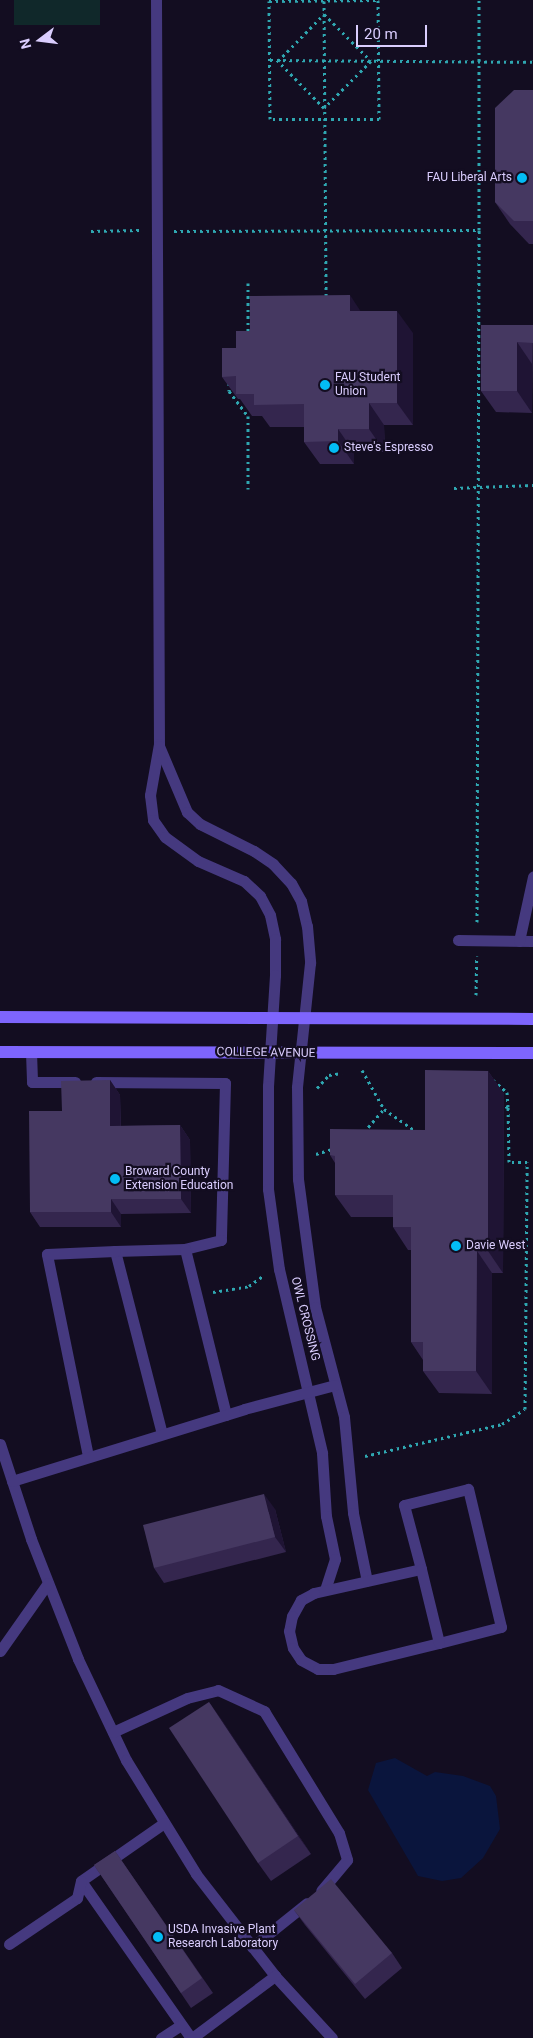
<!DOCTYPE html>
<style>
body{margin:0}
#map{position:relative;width:533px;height:2038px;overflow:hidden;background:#130d21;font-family:Roboto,sans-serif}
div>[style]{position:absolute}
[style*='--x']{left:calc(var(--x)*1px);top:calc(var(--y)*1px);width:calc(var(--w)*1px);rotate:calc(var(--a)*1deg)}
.green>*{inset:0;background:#10282a}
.water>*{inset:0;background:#0a153d}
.path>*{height:3px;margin-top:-1.5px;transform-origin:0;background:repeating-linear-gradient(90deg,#2fa7b1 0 2.5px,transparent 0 6.5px)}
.lane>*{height:11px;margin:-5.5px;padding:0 5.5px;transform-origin:5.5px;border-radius:5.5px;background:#45397f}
.secondary>*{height:12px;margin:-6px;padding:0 6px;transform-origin:6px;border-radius:6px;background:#7e65fd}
.wall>*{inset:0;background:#34264e}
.shaded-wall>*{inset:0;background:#1f1434}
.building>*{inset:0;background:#453861}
.dots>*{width:14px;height:14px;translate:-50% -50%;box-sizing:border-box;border:2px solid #130d21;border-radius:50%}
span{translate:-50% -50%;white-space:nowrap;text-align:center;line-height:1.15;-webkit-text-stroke:4.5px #130d21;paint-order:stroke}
.poi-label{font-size:12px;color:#dacdfe}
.right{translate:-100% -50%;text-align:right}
.left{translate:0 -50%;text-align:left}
.street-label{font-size:12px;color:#dacdfe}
.north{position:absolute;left:15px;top:15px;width:50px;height:50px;-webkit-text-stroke:4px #130d21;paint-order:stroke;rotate:255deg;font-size:14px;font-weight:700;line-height:20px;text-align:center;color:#dacdfe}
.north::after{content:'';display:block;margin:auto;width:18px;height:22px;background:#dacdfe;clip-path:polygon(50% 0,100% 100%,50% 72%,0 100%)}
.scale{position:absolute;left:356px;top:25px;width:71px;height:22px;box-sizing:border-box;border:2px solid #dacdfe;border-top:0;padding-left:6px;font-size:15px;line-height:18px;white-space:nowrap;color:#dacdfe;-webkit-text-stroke:4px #130d21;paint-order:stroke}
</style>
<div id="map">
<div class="green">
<i style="clip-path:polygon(14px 0,100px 0,100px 25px,14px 25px)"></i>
</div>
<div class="water">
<i style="clip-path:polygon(395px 1758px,427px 1776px,435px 1772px,463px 1776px,490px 1786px,496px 1796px,500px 1829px,483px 1858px,461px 1878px,442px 1881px,418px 1876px,368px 1790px,376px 1763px)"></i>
</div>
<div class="path">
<i style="--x:378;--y:0;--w:119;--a:89.5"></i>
<i style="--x:379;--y:119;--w:109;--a:180"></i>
<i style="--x:270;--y:119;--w:118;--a:-90.5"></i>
<i style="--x:269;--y:1;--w:109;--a:-0.5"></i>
<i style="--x:324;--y:1;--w:296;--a:89.6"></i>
<i style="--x:324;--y:14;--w:66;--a:45"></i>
<i style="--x:371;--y:61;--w:66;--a:135"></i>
<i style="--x:324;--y:108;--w:66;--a:-134.4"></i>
<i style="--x:278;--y:61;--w:66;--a:-45.6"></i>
<i style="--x:270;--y:60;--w:263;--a:0.4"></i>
<i style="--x:91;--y:231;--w:49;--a:-1.2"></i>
<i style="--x:174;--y:231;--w:305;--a:-0.2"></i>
<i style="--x:479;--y:230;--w:230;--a:-90"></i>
<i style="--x:248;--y:283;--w:51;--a:90"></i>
<i style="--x:229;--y:383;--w:8;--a:90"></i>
<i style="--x:229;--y:391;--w:31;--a:53"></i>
<i style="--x:248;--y:416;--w:73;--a:90"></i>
<i style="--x:454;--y:488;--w:79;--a:-2.2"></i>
<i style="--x:477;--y:922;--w:692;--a:-89.83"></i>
<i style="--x:476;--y:995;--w:39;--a:-89"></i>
<i style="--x:362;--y:1070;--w:45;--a:60.6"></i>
<i style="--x:384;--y:1109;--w:39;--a:35"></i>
<i style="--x:493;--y:1080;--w:18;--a:41"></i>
<i style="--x:507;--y:1092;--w:15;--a:86"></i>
<i style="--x:508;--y:1107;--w:4;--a:-166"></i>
<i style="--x:317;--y:1088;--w:18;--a:-47"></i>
<i style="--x:329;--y:1075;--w:13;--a:-9"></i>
<i style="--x:364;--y:1132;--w:30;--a:-49"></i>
<i style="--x:316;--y:1154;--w:17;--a:-17"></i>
<i style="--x:213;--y:1292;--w:36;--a:-9"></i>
<i style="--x:249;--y:1286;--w:17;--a:-36"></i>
<i style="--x:365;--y:1456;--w:141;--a:-13.1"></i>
<i style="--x:502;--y:1424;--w:27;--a:-33"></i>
<i style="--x:525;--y:1409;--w:247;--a:-89.5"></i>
<i style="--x:527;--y:1162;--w:18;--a:180"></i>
<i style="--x:509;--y:1162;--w:55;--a:-91"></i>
</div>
<div class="lane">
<i style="--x:156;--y:0;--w:744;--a:89.77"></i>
<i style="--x:159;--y:744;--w:52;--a:100"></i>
<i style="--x:150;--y:795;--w:25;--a:83"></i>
<i style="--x:153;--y:820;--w:21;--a:55"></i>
<i style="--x:165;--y:837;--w:41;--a:36"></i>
<i style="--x:198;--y:861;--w:50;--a:23.5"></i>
<i style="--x:244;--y:881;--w:22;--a:43"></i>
<i style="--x:260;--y:896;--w:21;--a:62"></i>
<i style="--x:270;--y:915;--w:25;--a:78"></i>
<i style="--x:275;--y:939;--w:36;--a:90"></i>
<i style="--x:275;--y:975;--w:111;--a:93.6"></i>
<i style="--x:268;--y:1086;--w:103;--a:90"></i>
<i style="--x:268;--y:1189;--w:81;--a:82.2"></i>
<i style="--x:279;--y:1269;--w:189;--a:76.8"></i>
<i style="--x:322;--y:1453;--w:63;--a:86.4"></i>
<i style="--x:326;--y:1516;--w:44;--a:78.2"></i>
<i style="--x:335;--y:1559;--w:32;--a:108"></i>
<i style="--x:159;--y:746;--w:72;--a:67"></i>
<i style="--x:187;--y:812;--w:18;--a:43"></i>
<i style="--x:200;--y:824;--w:60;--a:26.6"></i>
<i style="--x:254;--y:851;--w:23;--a:34"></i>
<i style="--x:273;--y:864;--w:26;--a:47"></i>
<i style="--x:291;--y:883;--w:21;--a:61"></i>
<i style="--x:301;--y:901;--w:26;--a:77"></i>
<i style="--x:307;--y:926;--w:37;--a:85"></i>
<i style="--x:310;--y:963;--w:125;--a:96"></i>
<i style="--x:297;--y:1087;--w:92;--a:89.4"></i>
<i style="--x:298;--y:1179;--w:129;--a:82.4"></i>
<i style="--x:315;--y:1307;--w:114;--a:75.2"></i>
<i style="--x:344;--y:1417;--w:96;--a:84.6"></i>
<i style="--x:353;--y:1513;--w:69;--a:78.4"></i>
<i style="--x:458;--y:940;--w:75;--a:0.8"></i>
<i style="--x:519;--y:941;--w:66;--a:-77.7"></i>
<i style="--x:31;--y:1052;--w:30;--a:88"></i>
<i style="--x:32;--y:1082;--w:43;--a:0"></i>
<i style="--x:96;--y:1082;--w:129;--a:0.4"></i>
<i style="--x:225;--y:1083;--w:157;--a:91.5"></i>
<i style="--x:221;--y:1240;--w:37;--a:166"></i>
<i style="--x:162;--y:1434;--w:189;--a:-104.4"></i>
<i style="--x:115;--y:1251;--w:70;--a:-1.6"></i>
<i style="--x:185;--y:1249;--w:171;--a:76.1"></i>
<i style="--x:0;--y:1444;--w:100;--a:71.9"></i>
<i style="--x:31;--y:1539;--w:129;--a:68.6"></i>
<i style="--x:78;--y:1659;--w:112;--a:64.6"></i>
<i style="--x:126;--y:1760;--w:134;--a:58.4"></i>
<i style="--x:196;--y:1874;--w:129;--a:52.2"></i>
<i style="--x:275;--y:1976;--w:84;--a:47.4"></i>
<i style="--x:88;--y:1456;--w:206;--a:-101.5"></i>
<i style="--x:47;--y:1254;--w:68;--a:-2.5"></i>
<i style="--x:12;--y:1481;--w:243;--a:-17.2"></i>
<i style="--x:244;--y:1409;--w:94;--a:-14.8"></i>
<i style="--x:421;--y:1569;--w:110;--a:167.4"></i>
<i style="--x:314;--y:1593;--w:15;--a:152"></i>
<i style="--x:301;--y:1600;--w:18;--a:119"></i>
<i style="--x:292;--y:1616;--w:15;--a:101"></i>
<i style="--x:289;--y:1631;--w:17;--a:77"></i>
<i style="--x:293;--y:1648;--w:14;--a:56"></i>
<i style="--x:301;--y:1660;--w:19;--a:28"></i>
<i style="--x:318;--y:1669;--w:15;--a:0"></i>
<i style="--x:333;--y:1669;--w:109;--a:-13.8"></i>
<i style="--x:439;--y:1643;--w:64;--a:-14.5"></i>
<i style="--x:501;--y:1627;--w:142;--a:-103.4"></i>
<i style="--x:468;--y:1489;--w:66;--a:166"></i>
<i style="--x:404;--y:1505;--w:66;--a:75.1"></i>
<i style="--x:421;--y:1569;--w:76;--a:76.3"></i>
<i style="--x:0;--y:1651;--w:83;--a:-54.8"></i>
<i style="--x:113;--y:1732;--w:81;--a:-24.7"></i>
<i style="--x:187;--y:1698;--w:32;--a:-14"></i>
<i style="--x:218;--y:1690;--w:51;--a:24.5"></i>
<i style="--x:264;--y:1711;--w:143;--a:58.4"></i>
<i style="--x:339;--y:1833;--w:28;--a:73"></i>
<i style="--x:347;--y:1860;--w:40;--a:130"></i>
<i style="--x:164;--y:1823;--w:101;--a:145.1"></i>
<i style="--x:81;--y:1881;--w:192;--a:55"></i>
<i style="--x:9;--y:1944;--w:82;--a:-34.1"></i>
<i style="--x:77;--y:1898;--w:17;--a:-77"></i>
<i style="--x:252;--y:1947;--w:70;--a:-38.7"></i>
<i style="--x:161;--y:2038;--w:24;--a:-33"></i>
<i style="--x:192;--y:2038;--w:104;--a:-36.8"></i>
</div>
<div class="secondary">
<i style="--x:0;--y:1017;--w:533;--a:0.21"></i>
<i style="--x:0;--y:1052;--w:533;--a:0.11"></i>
</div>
<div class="wall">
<i style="clip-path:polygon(533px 90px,533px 244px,529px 244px,510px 224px,495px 202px)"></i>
<i style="clip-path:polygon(481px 325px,533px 325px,532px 413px,496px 412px,481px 391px)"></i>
<i style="clip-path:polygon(250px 331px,413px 333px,413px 425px,384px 425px,385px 452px,354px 452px,354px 464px,320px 464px,304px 442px,304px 427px,270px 427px,262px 416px,252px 416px,240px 399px,238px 399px,222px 377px,236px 348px)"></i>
<i style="clip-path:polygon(488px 1071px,504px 1094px,503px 1273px,492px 1273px,492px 1394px,439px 1393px,423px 1371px,423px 1360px,411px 1342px,411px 1250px,408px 1250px,393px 1227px,393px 1217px,351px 1217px,335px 1195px,335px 1163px,330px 1155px,425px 1130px)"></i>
<i style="clip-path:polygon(110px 1080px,120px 1095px,121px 1126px,180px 1125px,190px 1140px,191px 1213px,121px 1214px,121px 1227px,40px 1227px,30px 1212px,62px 1111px)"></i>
<i style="clip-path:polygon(275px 1509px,286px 1552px,164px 1583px,154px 1568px)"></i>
<i style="clip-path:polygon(209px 1702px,311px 1854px,271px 1881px,258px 1863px)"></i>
<i style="clip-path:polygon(115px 1851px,213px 1993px,191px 2008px,94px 1865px)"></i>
<i style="clip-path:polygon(294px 1910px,392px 1953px,402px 1968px,365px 1999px,305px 1925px)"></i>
</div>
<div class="shaded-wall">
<i style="clip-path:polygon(350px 295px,365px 318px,350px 311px)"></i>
<i style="clip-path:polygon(397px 311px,413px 333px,413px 425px,397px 403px)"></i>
<i style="clip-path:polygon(517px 342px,532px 364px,532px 413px,517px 391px)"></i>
<i style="clip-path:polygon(369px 403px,384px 425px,385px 452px,369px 429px)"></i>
<i style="clip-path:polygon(338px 429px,354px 452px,354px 464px,338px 441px)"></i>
<i style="clip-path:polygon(488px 1071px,504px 1094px,503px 1273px,488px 1251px)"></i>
<i style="clip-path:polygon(110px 1080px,120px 1095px,121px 1140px,110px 1126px)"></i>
<i style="clip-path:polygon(180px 1125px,190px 1140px,191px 1213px,181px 1199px)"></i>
<i style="clip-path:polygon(111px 1199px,121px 1214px,121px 1227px,111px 1212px)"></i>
<i style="clip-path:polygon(477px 1251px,492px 1273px,492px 1394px,476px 1371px)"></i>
<i style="clip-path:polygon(264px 1494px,275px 1509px,286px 1552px,275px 1537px)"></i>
<i style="clip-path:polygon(209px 1702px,222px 1720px,311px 1854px,298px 1836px)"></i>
</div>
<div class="building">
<i style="clip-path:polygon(514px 90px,533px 90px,533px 221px,514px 221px,495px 202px,495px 108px)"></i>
<i style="clip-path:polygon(350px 295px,350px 311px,397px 311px,397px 403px,369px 403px,369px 429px,338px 429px,338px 441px,304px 442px,304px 404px,254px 405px,254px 394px,236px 394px,236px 376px,222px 377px,222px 348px,236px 348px,236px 331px,250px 331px,250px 296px)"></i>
<i style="clip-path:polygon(481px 325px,533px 325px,533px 343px,517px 342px,517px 391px,481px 391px)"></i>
<i style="clip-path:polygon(425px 1070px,488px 1071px,488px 1251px,477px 1251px,476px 1371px,423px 1371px,423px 1342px,411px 1342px,411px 1227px,393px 1227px,393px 1195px,335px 1195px,335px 1156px,330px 1155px,330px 1129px,425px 1130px)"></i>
<i style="clip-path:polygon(110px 1080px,110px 1126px,180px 1125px,181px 1199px,111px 1199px,111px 1212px,30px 1212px,29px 1111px,62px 1111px,61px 1081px)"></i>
<i style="clip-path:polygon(264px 1494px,275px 1537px,154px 1568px,143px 1525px)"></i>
<i style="clip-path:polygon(209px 1702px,298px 1836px,258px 1863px,169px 1728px)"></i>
<i style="clip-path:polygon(115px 1851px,202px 1978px,181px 1993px,94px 1865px)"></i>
<i style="clip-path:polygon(331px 1879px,392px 1953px,355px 1984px,294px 1910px)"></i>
</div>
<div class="dots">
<i style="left:522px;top:178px;background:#03bcf5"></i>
<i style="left:325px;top:385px;background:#03bcf5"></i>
<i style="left:334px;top:448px;background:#03bcf5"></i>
<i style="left:115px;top:1179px;background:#03bcf5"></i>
<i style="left:456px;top:1246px;background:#03bcf5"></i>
<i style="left:158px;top:1937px;background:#03bcf5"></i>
</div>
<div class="poi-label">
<span class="right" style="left:512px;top:178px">FAU Liberal Arts</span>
<span class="left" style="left:335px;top:385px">FAU Student<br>Union</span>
<span class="left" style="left:344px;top:448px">Steve's Espresso</span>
<span class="left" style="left:125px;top:1179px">Broward County<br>Extension Education</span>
<span class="left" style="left:466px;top:1246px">Davie West</span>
<span class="left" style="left:168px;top:1937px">USDA Invasive Plant<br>Research Laboratory</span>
</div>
<div class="street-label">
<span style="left:266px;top:1053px;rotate:1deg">COLLEGE AVENUE</span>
<span style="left:305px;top:1319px;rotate:76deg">OWL CROSSING</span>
</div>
<div class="north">N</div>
<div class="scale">20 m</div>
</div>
